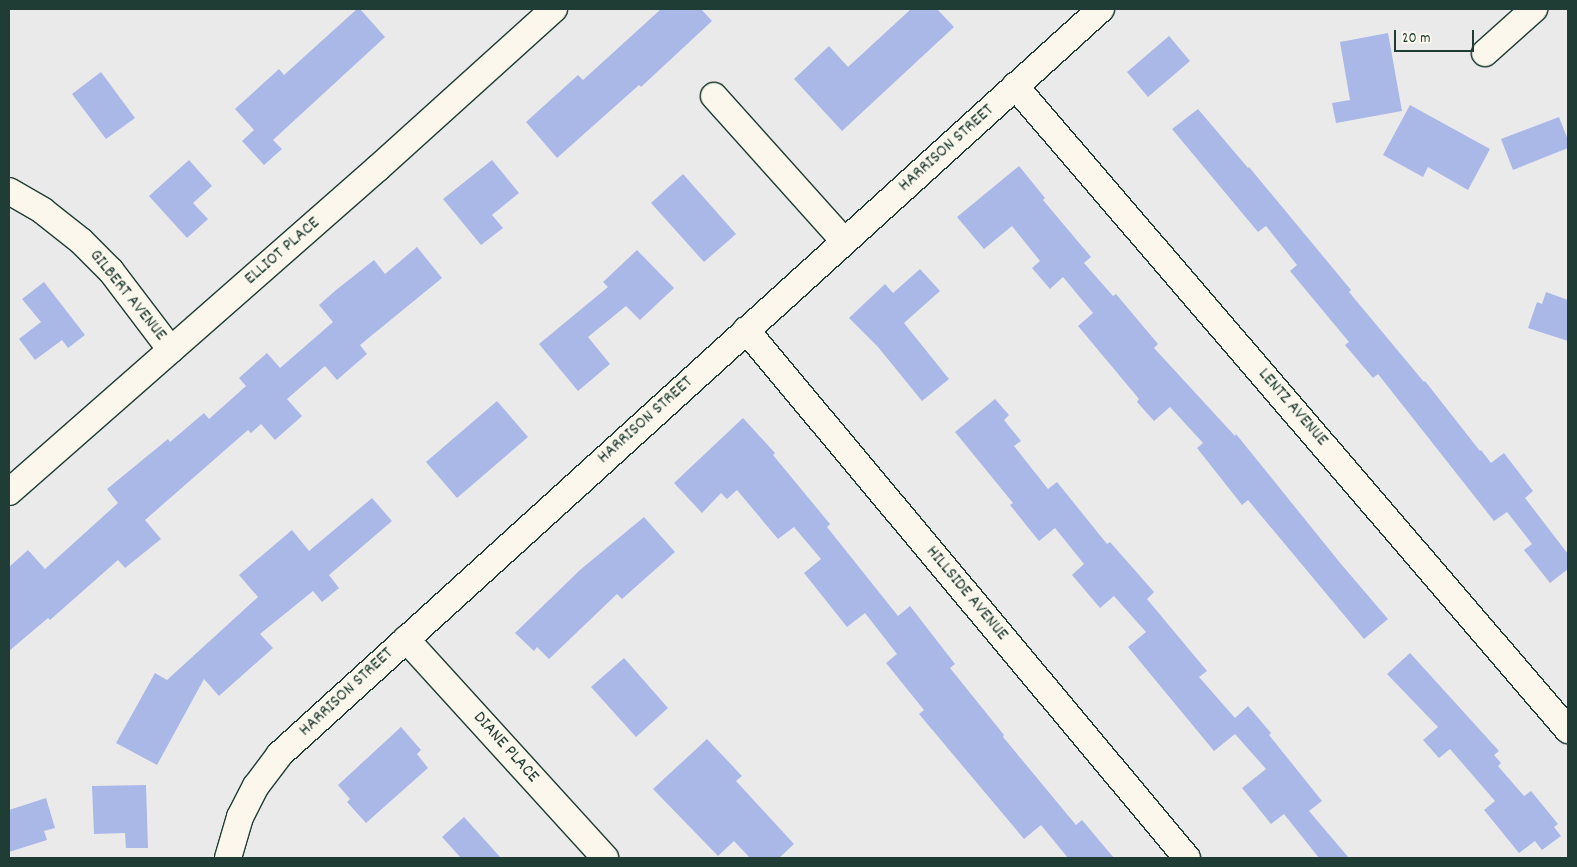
<!DOCTYPE html>
<style>
body{margin:0}
#map{position:relative;width:1577px;height:867px;overflow:hidden;background:#ebeaeb;font-family:Dekko,sans-serif}
div>[style]{position:absolute}
[style*='--x']{left:calc(var(--x)*1px);top:calc(var(--y)*1px);width:calc(var(--w)*1px);rotate:calc(var(--a)*1deg)}
.building>*{inset:0;background:#aab8e8}
.roads{filter:drop-shadow(1px 0 #1f3d34) drop-shadow(-1px 0 #1f3d34) drop-shadow(0 1px #1f3d34) drop-shadow(0 -1px #1f3d34)}
.minor>*{height:26px;margin:-13px;padding:0 13px;transform-origin:13px;border-radius:13px;background:#fbf7ec}
span{translate:-50% -50%;white-space:nowrap;text-align:center;line-height:1.15;-webkit-text-stroke:4.5px #fbf7ec;paint-order:stroke}
.street-label{font-size:18px;color:#1f3d34}
.frame{position:absolute;inset:0;border:10px solid #1f3d34;pointer-events:none}
.scale{position:absolute;left:1394px;top:30px;width:80px;height:22px;box-sizing:border-box;border:2px solid #1f3d34;border-top:0;padding-left:6px;font-size:15px;line-height:18px;white-space:nowrap;color:#1f3d34;-webkit-text-stroke:4px #fbf7ec;paint-order:stroke}
</style>
<div id="map">
<div class="building">
<i style="clip-path:polygon(357px 9px,360px 9px,385px 37px,273px 140px,282px 149px,264px 165px,242px 141px,254px 130px,235px 109px,279px 69px,284px 75px)"></i>
<i style="clip-path:polygon(661px 9px,701px 9px,712px 21px,641px 87px,639px 85px,557px 158px,526px 122px,578px 75px,583px 80px)"></i>
<i style="clip-path:polygon(911px 9px,937px 9px,954px 27px,842px 131px,794px 79px,829px 46px,848px 67px)"></i>
<i style="clip-path:polygon(1388px 33px,1402px 111px,1336px 123px,1332px 103px,1350px 100px,1340px 42px)"></i>
<i style="clip-path:polygon(1169px 36px,1190px 61px,1148px 97px,1127px 72px)"></i>
<i style="clip-path:polygon(101px 72px,135px 118px,106px 139px,72px 94px)"></i>
<i style="clip-path:polygon(1410px 105px,1490px 149px,1468px 190px,1428px 167px,1423px 177px,1383px 155px)"></i>
<i style="clip-path:polygon(1198px 109px,1248px 168px,1249px 167px,1351px 290px,1349px 292px,1424px 382px,1425px 381px,1480px 451px,1481px 450px,1491px 463px,1504px 453px,1533px 491px,1525px 498px,1568px 554px,1568px 569px,1550px 583px,1524px 550px,1532px 544px,1507px 512px,1494px 521px,1378px 374px,1373px 378px,1345px 345px,1349px 342px,1290px 271px,1297px 265px,1266px 226px,1258px 232px,1172px 129px)"></i>
<i style="clip-path:polygon(1559px 117px,1568px 140px,1568px 148px,1513px 170px,1501px 139px)"></i>
<i style="clip-path:polygon(189px 160px,212px 186px,193px 203px,208px 219px,187px 238px,149px 196px)"></i>
<i style="clip-path:polygon(492px 160px,519px 193px,492px 215px,503px 228px,481px 245px,443px 199px)"></i>
<i style="clip-path:polygon(1019px 166px,1045px 198px,1043px 200px,1091px 257px,1084px 263px,1113px 296px,1116px 294px,1158px 344px,1154px 348px,1235px 436px,1236px 434px,1341px 564px,1388px 619px,1364px 639px,1248px 500px,1242px 505px,1197px 448px,1203px 443px,1170px 407px,1154px 421px,1137px 402px,1139px 399px,1078px 326px,1093px 313px,1063px 277px,1050px 289px,1032px 268px,1040px 261px,1012px 226px,984px 249px,957px 217px)"></i>
<i style="clip-path:polygon(683px 174px,736px 234px,704px 262px,651px 203px)"></i>
<i style="clip-path:polygon(417px 247px,442px 278px,360px 345px,367px 354px,337px 380px,325px 366px,287px 399px,302px 416px,275px 440px,261px 424px,251px 433px,248px 430px,145px 520px,161px 539px,125px 568px,118px 560px,50px 620px,48px 618px,9px 651px,9px 567px,28px 550px,45px 569px,118px 503px,107px 489px,168px 439px,170px 442px,204px 413px,209px 419px,246px 386px,239px 378px,267px 353px,280px 368px,333px 322px,319px 305px,336px 290px,374px 260px,385px 274px)"></i>
<i style="clip-path:polygon(637px 250px,674px 288px,640px 320px,626px 306px,588px 337px,610px 364px,578px 391px,539px 344px,608px 287px,603px 282px)"></i>
<i style="clip-path:polygon(920px 269px,940px 291px,904px 323px,949px 379px,922px 401px,878px 347px,849px 318px,885px 284px,893px 293px)"></i>
<i style="clip-path:polygon(44px 282px,85px 335px,68px 348px,62px 340px,35px 360px,19px 339px,41px 322px,22px 299px)"></i>
<i style="clip-path:polygon(1546px 292px,1568px 300px,1568px 341px,1528px 328px,1537px 302px,1542px 304px)"></i>
<i style="clip-path:polygon(995px 399px,1009px 415px,1004px 420px,1021px 441px,1014px 446px,1048px 489px,1057px 482px,1107px 544px,1110px 542px,1154px 592px,1147px 599px,1207px 671px,1199px 677px,1235px 718px,1248px 706px,1271px 733px,1269px 735px,1322px 801px,1309px 811px,1349px 858px,1319px 858px,1284px 814px,1271px 824px,1242px 788px,1266px 769px,1235px 734px,1214px 751px,1128px 647px,1146px 632px,1114px 596px,1100px 608px,1072px 575px,1084px 564px,1055px 528px,1039px 541px,1010px 505px,1013px 503px,955px 432px)"></i>
<i style="clip-path:polygon(497px 401px,528px 437px,457px 498px,426px 462px)"></i>
<i style="clip-path:polygon(743px 418px,775px 453px,773px 455px,830px 524px,827px 527px,898px 616px,910px 606px,955px 664px,950px 668px,1004px 735px,1003px 737px,1076px 825px,1082px 820px,1114px 858px,1068px 858px,1041px 825px,1024px 839px,919px 714px,924px 710px,886px 663px,897px 654px,865px 613px,847px 627px,804px 573px,821px 559px,794px 527px,778px 539px,737px 490px,727px 499px,721px 493px,702px 513px,674px 483px)"></i>
<i style="clip-path:polygon(372px 498px,392px 521px,329px 575px,339px 588px,322px 602px,313px 591px,260px 634px,273px 648px,219px 696px,204px 679px,157px 765px,116px 743px,155px 673px,167px 680px,258px 597px,239px 575px,292px 530px,309px 551px)"></i>
<i style="clip-path:polygon(644px 517px,675px 552px,622px 599px,617px 594px,549px 659px,537px 647px,534px 651px,515px 633px,580px 570px)"></i>
<i style="clip-path:polygon(1410px 653px,1499px 751px,1494px 755px,1501px 763px,1498px 766px,1524px 796px,1531px 791px,1558px 824px,1554px 827px,1561px 836px,1542px 850px,1535px 841px,1519px 853px,1484px 810px,1495px 801px,1450px 749px,1439px 758px,1423px 740px,1438px 727px,1387px 674px)"></i>
<i style="clip-path:polygon(624px 658px,668px 708px,636px 737px,591px 687px)"></i>
<i style="clip-path:polygon(401px 727px,421px 750px,417px 754px,428px 768px,366px 823px,347px 802px,350px 799px,338px 785px)"></i>
<i style="clip-path:polygon(707px 739px,742px 776px,736px 781px,794px 844px,779px 858px,750px 858px,734px 841px,718px 856px,653px 789px)"></i>
<i style="clip-path:polygon(146px 785px,148px 848px,126px 848px,125px 833px,94px 834px,92px 786px)"></i>
<i style="clip-path:polygon(46px 798px,55px 828px,44px 831px,47px 840px,9px 852px,9px 810px)"></i>
<i style="clip-path:polygon(464px 817px,501px 858px,461px 858px,442px 837px)"></i>
</div>
<div class="roads">
<div class="minor">
<i style="--x:1485;--y:53;--w:66;--a:-41.9"></i>
<i style="--x:1015;--y:86;--w:849;--a:49.35"></i>
<i style="--x:714;--y:96;--w:195;--a:48.1"></i>
<i style="--x:9;--y:191;--w:39;--a:30"></i>
<i style="--x:43;--y:211;--w:48;--a:38.3"></i>
<i style="--x:81;--y:241;--w:42;--a:45"></i>
<i style="--x:111;--y:271;--w:99;--a:52.8"></i>
<i style="--x:746;--y:330;--w:688;--a:50.13"></i>
<i style="--x:9;--y:492;--w:491;--a:-41.3"></i>
<i style="--x:378;--y:168;--w:237;--a:-42.1"></i>
<i style="--x:406;--y:639;--w:296;--a:47.7"></i>
<i style="--x:228;--y:858;--w:43;--a:-73.7"></i>
<i style="--x:240;--y:817;--w:35;--a:-63"></i>
<i style="--x:256;--y:786;--w:39;--a:-53"></i>
<i style="--x:279;--y:755;--w:1110;--a:-42.23"></i>
</div>
</div>
<div class="street-label">
<span style="left:947px;top:149px;rotate:-42deg">HARRISON STREET</span>
<span style="left:283px;top:252px;rotate:-41deg">ELLIOT PLACE</span>
<span style="left:127px;top:296px;rotate:51deg">GILBERT AVENUE</span>
<span style="left:1292px;top:408px;rotate:49deg">LENTZ AVENUE</span>
<span style="left:646px;top:421px;rotate:-42deg">HARRISON STREET</span>
<span style="left:966px;top:594px;rotate:50deg">HILLSIDE AVENUE</span>
<span style="left:347px;top:693px;rotate:-43deg">HARRISON STREET</span>
<span style="left:505px;top:748px;rotate:48deg">DIANE PLACE</span>
</div>
<div class="frame"></div>
<div class="scale">20 m</div>
</div>
